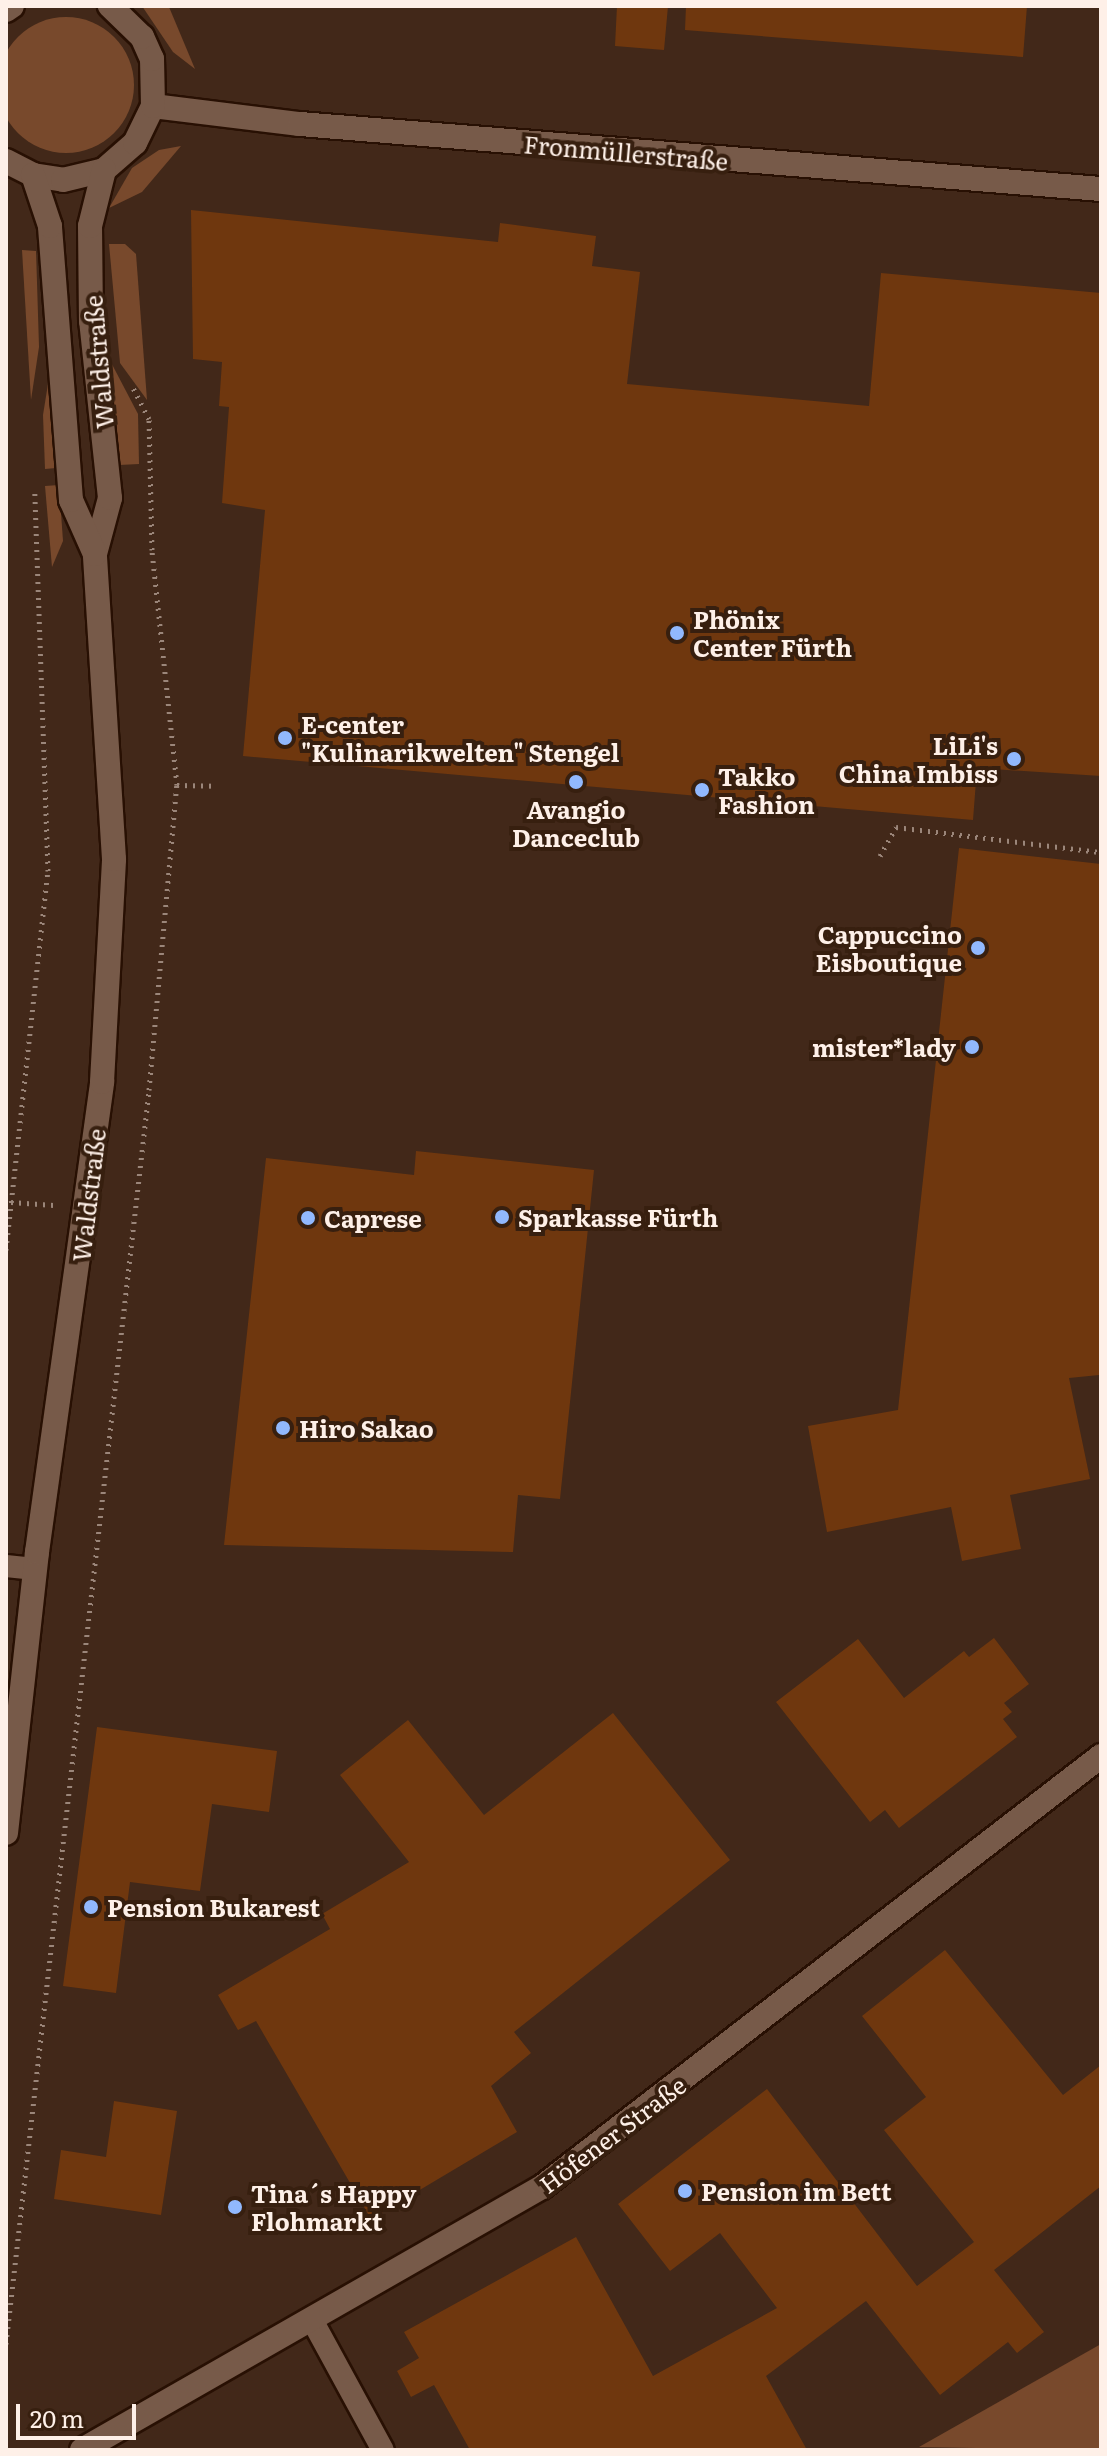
<!DOCTYPE html>
<meta charset="utf-8">
<style>
body{margin:0}
#map{position:relative;width:1107px;height:2456px;overflow:hidden;background:#422819;font-family:Literata,serif}
div>[style]{position:absolute}
[style*='--x']{left:calc(var(--x)*1px);top:calc(var(--y)*1px);width:calc(var(--w)*1px);rotate:calc(var(--a)*1deg)}
.green>*{inset:0;background:#78492c}
.round{border-radius:50%}
.building>*{inset:0;background:#6f370e}
.path>*{height:5px;margin-top:-2.5px;transform-origin:0;background:repeating-linear-gradient(90deg,#9b867a 0 2px,transparent 0 8px)}
.roads{filter:drop-shadow(2px 0 #281003) drop-shadow(-2px 0 #281003) drop-shadow(0 2px #281003) drop-shadow(0 -2px #281003)}
.lane>*{height:22px;margin:-11px;padding:0 11px;transform-origin:11px;border-radius:11px;background:#775a49}
.secondary>*{height:24px;margin:-12px;padding:0 12px;transform-origin:12px;border-radius:12px;background:#775a49}
.dots>*{width:22px;height:22px;translate:-50% -50%;box-sizing:border-box;border:4px solid #371f0f;border-radius:50%}
span{translate:-50% -50%;white-space:nowrap;text-align:center;line-height:1.15;-webkit-text-stroke:8px #371f0f;paint-order:stroke}
.street-label{font-size:24px;color:#fef0e8}
.poi-label{font-size:24px;color:#fef0e8;font-weight:700}
.left{translate:0 -50%;text-align:left}
.right{translate:-100% -50%;text-align:right}
.frame{position:absolute;inset:0;border:8px solid #fef0e8;pointer-events:none}
.scale{position:absolute;left:16px;top:2404px;width:120px;height:36px;box-sizing:border-box;border:4px solid #fef0e8;border-top:0;padding-left:10px;font-size:24px;line-height:28px;white-space:nowrap;color:#fef0e8;-webkit-text-stroke:6px #371f0f;paint-order:stroke}
</style>
<div id="map">
<div class="green">
<i style="clip-path:polygon(142px 6px,169px 7px,195px 69px,173px 52px)"></i>
<i class="round" style="left:-2px;top:17px;width:136px;height:136px"></i>
<i style="clip-path:polygon(181px 146px,142px 192px,109px 208px,132px 168px,159px 150px)"></i>
<i style="clip-path:polygon(109px 244px,125px 244px,136px 254px,147px 400px,120px 363px)"></i>
<i style="clip-path:polygon(22px 250px,36px 251px,39px 347px,31px 400px)"></i>
<i style="clip-path:polygon(104px 349px,138px 414px,139px 464px,119px 465px)"></i>
<i style="clip-path:polygon(53px 353px,56px 468px,45px 469px,43px 415px)"></i>
<i style="clip-path:polygon(59px 485px,63px 541px,52px 567px,45px 486px)"></i>
<i style="clip-path:polygon(1101px 2344px,1101px 2450px,919px 2447px)"></i>
</div>
<div class="building">
<i style="clip-path:polygon(617px 6px,668px 6px,664px 50px,615px 46px)"></i>
<i style="clip-path:polygon(686px 6px,1027px 6px,1023px 57px,685px 30px)"></i>
<i style="clip-path:polygon(191px 210px,498px 242px,500px 223px,596px 236px,592px 266px,640px 272px,627px 384px,869px 406px,881px 273px,1101px 293px,1101px 776px,977px 768px,973px 820px,243px 756px,265px 510px,222px 503px,229px 407px,219px 406px,222px 362px,193px 359px)"></i>
<i style="clip-path:polygon(959px 848px,1101px 864px,1101px 1355px,1099px 1375px,1069px 1378px,1090px 1479px,1010px 1495px,1021px 1549px,962px 1561px,951px 1507px,827px 1532px,808px 1426px,898px 1410px)"></i>
<i style="clip-path:polygon(416px 1151px,594px 1170px,560px 1499px,518px 1495px,513px 1552px,224px 1545px,266px 1158px,414px 1175px)"></i>
<i style="clip-path:polygon(994px 1638px,1029px 1684px,1004px 1703px,1012px 1712px,1003px 1719px,1017px 1737px,899px 1828px,885px 1810px,870px 1822px,776px 1702px,858px 1639px,904px 1698px,964px 1651px,969px 1657px)"></i>
<i style="clip-path:polygon(613px 1713px,730px 1860px,514px 2032px,531px 2053px,491px 2086px,517px 2132px,371px 2219px,256px 2021px,238px 2030px,218px 1995px,330px 1929px,322px 1914px,409px 1862px,340px 1775px,408px 1720px,484px 1815px)"></i>
<i style="clip-path:polygon(97px 1727px,277px 1751px,269px 1812px,212px 1804px,200px 1891px,130px 1882px,116px 1993px,63px 1986px)"></i>
<i style="clip-path:polygon(945px 1950px,1063px 2095px,1101px 2065px,1101px 2186px,994px 2270px,1044px 2332px,1017px 2353px,1008px 2342px,940px 2395px,866px 2301px,766px 2376px,807px 2450px,470px 2450px,434px 2385px,411px 2397px,397px 2371px,419px 2358px,404px 2332px,576px 2237px,653px 2376px,777px 2308px,720px 2233px,670px 2271px,618px 2204px,767px 2089px,917px 2286px,974px 2242px,884px 2130px,926px 2097px,862px 2016px)"></i>
<i style="clip-path:polygon(114px 2101px,177px 2111px,161px 2215px,54px 2199px,61px 2150px,106px 2157px)"></i>
</div>
<div class="path">
<i style="--x:177;--y:785;--w:39;--a:1"></i>
<i style="--x:880;--y:856;--w:33;--a:-61"></i>
<i style="--x:896;--y:827;--w:207;--a:7"></i>
<i style="--x:11;--y:1202;--w:43;--a:4"></i>
<i style="--x:6;--y:1250;--w:381;--a:-83.7"></i>
<i style="--x:48;--y:871;--w:378;--a:-92"></i>
<i style="--x:6;--y:2344;--w:1262;--a:-83.49"></i>
<i style="--x:149;--y:1090;--w:306;--a:-84.8"></i>
<i style="--x:177;--y:785;--w:236;--a:-96.1"></i>
<i style="--x:152;--y:550;--w:131;--a:-91.3"></i>
<i style="--x:149;--y:419;--w:38;--a:-117"></i>
</div>
<div class="roads">
<div class="lane">
<i style="--x:6;--y:1566;--w:29;--a:6"></i>
<i style="--x:312;--y:2320;--w:148;--a:61.4"></i>
</div>
<div class="secondary">
<i style="--x:6;--y:10;--w:7;--a:-34"></i>
<i style="--x:153;--y:106;--w:148;--a:7"></i>
<i style="--x:300;--y:124;--w:804;--a:4.64"></i>
<i style="--x:6;--y:161;--w:30;--a:27"></i>
<i style="--x:33;--y:175;--w:30;--a:9"></i>
<i style="--x:63;--y:180;--w:42;--a:-13.7"></i>
<i style="--x:104;--y:170;--w:41;--a:-41.1"></i>
<i style="--x:135;--y:143;--w:41;--a:-64.1"></i>
<i style="--x:153;--y:106;--w:47;--a:-91.2"></i>
<i style="--x:152;--y:59;--w:24;--a:-114"></i>
<i style="--x:142;--y:37;--w:45;--a:-135.9"></i>
<i style="--x:95;--y:554;--w:58;--a:-75"></i>
<i style="--x:110;--y:498;--w:178;--a:-96.1"></i>
<i style="--x:91;--y:321;--w:95;--a:-90.6"></i>
<i style="--x:90;--y:226;--w:58;--a:-76"></i>
<i style="--x:6;--y:1833;--w:283;--a:-83.7"></i>
<i style="--x:37;--y:1552;--w:474;--a:-82.1"></i>
<i style="--x:102;--y:1082;--w:223;--a:-86.9"></i>
<i style="--x:114;--y:859;--w:306;--a:-93.6"></i>
<i style="--x:95;--y:554;--w:59;--a:-114"></i>
<i style="--x:71;--y:500;--w:275;--a:-94.4"></i>
<i style="--x:50;--y:226;--w:54;--a:-108.4"></i>
<i style="--x:82;--y:2450;--w:530;--a:-29.76"></i>
<i style="--x:542;--y:2187;--w:706;--a:-37.63"></i>
</div>
</div>
<div class="dots">
<i style="left:677px;top:633px;background:#91b8fd"></i>
<i style="left:285px;top:738px;background:#91b8fd"></i>
<i style="left:1014px;top:759px;background:#91b8fd"></i>
<i style="left:576px;top:782px;background:#91b8fd"></i>
<i style="left:702px;top:790px;background:#91b8fd"></i>
<i style="left:978px;top:948px;background:#91b8fd"></i>
<i style="left:972px;top:1047px;background:#91b8fd"></i>
<i style="left:502px;top:1217px;background:#91b8fd"></i>
<i style="left:308px;top:1218px;background:#91b8fd"></i>
<i style="left:283px;top:1428px;background:#91b8fd"></i>
<i style="left:91px;top:1907px;background:#91b8fd"></i>
<i style="left:685px;top:2191px;background:#91b8fd"></i>
<i style="left:235px;top:2207px;background:#91b8fd"></i>
</div>
<div class="street-label">
<span style="left:626px;top:152px;rotate:5deg">Fronmüllerstraße</span>
<span style="left:98px;top:362px;rotate:-95deg">Waldstraße</span>
<span style="left:88px;top:1195px;rotate:-83deg">Waldstraße</span>
<span style="left:612px;top:2134px;rotate:-37deg">Höfener Straße</span>
</div>
<div class="poi-label">
<span class="left" style="left:693px;top:633px">Phönix<br>Center Fürth</span>
<span class="left" style="left:301px;top:738px">E-center<br>"Kulinarikwelten" Stengel</span>
<span class="right" style="left:998px;top:759px">LiLi's<br>China Imbiss</span>
<span class="left" style="left:718px;top:790px">Takko<br>Fashion</span>
<span style="left:576px;top:823px">Avangio<br>Danceclub</span>
<span class="right" style="left:962px;top:948px">Cappuccino<br>Eisboutique</span>
<span class="right" style="left:956px;top:1047px">mister*lady</span>
<span class="left" style="left:518px;top:1217px">Sparkasse Fürth</span>
<span class="left" style="left:324px;top:1218px">Caprese</span>
<span class="left" style="left:299px;top:1428px">Hiro Sakao</span>
<span class="left" style="left:107px;top:1907px">Pension Bukarest</span>
<span class="left" style="left:701px;top:2191px">Pension im Bett</span>
<span class="left" style="left:251px;top:2207px">Tina´s Happy<br>Flohmarkt</span>
</div>
<div class="frame"></div>
<div class="scale">20 m</div>
</div>
